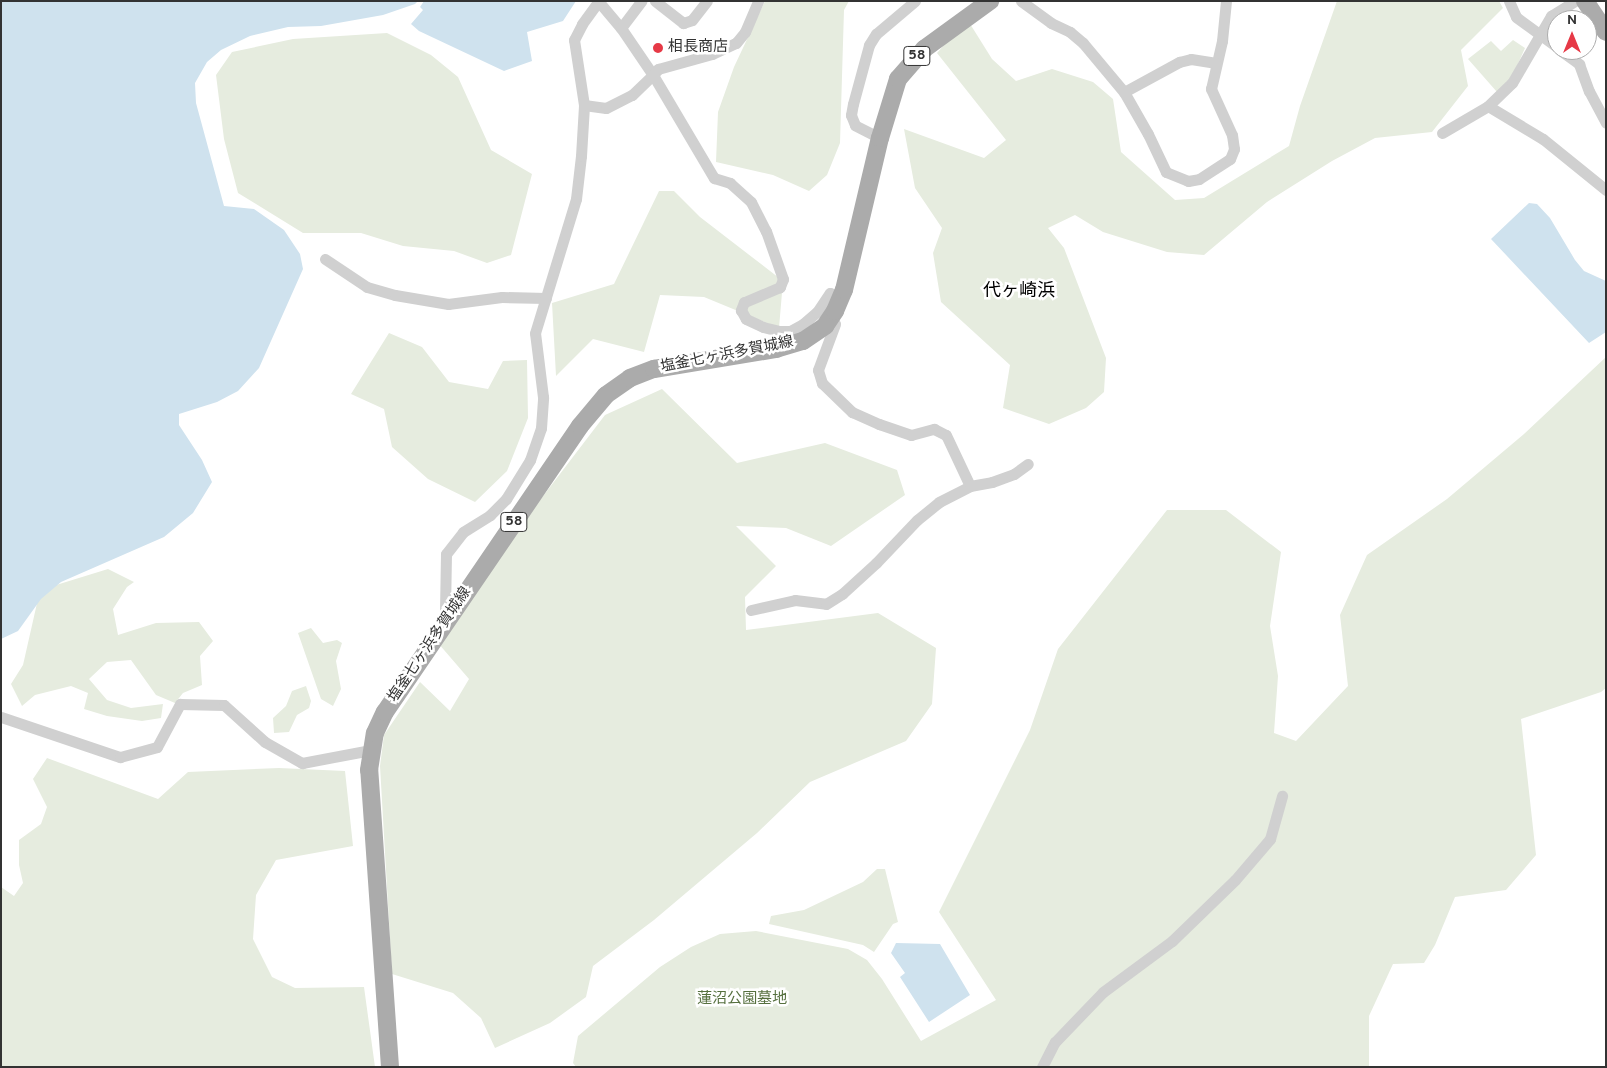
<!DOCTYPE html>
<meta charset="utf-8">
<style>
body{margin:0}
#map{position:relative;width:1607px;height:1068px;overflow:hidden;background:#fff;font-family:Overpass,"Noto Sans JP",sans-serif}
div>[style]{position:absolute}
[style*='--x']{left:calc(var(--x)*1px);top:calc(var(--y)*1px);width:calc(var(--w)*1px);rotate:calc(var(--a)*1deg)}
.green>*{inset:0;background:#e6ecdf}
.water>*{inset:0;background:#cfe2ee}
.street>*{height:11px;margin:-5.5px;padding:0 5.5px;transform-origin:5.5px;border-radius:5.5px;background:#d0d0d0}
.primary>*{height:18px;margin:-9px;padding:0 9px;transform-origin:9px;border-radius:9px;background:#ababab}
.dots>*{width:14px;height:14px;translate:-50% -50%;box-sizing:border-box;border:2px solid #fff;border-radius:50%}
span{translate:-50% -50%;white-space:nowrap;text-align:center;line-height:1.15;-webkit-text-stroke:5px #fff;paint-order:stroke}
.shield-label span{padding:1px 4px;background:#fff;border:1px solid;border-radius:4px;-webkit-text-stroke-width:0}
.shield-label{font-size:14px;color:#333;font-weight:700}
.poi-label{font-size:15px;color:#333}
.left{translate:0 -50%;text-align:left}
.street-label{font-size:15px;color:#333}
.park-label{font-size:15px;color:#56703f}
.quarter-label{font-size:18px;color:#000}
.frame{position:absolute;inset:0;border:2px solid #333;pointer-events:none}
.north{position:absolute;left:1547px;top:10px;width:50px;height:50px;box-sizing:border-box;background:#fff;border:1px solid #adadad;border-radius:50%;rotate:0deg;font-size:14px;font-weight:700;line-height:20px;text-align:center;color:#333}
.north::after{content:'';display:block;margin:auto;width:18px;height:22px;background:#e63946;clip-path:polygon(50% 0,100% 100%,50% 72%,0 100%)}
</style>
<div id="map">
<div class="green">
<i style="clip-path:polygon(765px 1px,849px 1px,844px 10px,840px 143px,827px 175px,809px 191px,773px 175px,716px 162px,718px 112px,734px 67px)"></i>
<i style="clip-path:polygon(1337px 1px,1499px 1px,1503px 8px,1461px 50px,1468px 86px,1432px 132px,1375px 138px,1332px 161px,1267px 202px,1204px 255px,1167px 252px,1103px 232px,1075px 215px,1048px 228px,1064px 248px,1106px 358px,1104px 392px,1086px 408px,1049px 424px,1003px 408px,1010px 365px,941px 302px,933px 253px,942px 228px,915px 188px,904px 129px,984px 158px,1006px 140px,937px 53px,967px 19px,992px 59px,1016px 81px,1052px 69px,1093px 82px,1113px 99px,1121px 152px,1175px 200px,1204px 198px,1289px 146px,1300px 106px)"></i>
<i style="clip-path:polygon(387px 33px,431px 55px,458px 77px,491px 150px,532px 174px,511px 255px,487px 263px,454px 251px,403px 246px,361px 233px,303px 233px,238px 193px,224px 139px,216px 75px,232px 52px,293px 39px)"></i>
<i style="clip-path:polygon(1513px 40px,1525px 48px,1513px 75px,1497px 92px,1468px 59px,1491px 41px,1501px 51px)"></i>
<i style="clip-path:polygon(659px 191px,674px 191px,700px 217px,783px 281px,779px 328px,704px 297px,660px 295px,644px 352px,593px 339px,556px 376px,552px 303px,614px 284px)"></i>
<i style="clip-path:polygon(389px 333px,422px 347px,449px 382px,488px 389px,503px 361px,527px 360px,528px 418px,507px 471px,475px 502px,428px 479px,392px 447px,384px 409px,351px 394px)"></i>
<i style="clip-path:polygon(1606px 357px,1606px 688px,1601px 692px,1521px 719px,1536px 855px,1506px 890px,1455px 897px,1435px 945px,1424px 963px,1393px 964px,1369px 1016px,1369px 1067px,576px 1067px,573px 1063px,578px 1036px,660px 967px,691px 947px,720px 934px,756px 931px,848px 949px,867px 960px,882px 979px,921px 1041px,996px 1000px,939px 912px,1030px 730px,1058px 649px,1167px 510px,1226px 510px,1281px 552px,1270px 626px,1278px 676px,1274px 733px,1296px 741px,1348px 686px,1340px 615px,1367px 555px,1447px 499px,1524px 434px)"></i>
<i style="clip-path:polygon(662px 389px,737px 463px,825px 443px,897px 470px,905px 495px,831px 546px,786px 528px,736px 526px,776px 566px,745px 597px,746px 630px,878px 613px,936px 648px,932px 704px,906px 741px,810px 782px,757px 833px,654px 920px,593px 966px,586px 997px,550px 1023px,495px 1048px,481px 1018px,453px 993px,392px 974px,380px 766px,384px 735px,420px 682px,450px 711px,469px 679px,438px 643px,482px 576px,605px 415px)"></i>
<i style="clip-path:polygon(108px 569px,134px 582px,127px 587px,113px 609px,118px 635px,156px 623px,199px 622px,213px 641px,200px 656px,202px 685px,183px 693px,175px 703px,156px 695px,131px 660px,107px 662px,89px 679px,107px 700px,131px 708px,163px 704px,161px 718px,142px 721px,107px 716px,84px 709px,88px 693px,71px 686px,35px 695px,22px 706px,11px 684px,23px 665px,40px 590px)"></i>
<i style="clip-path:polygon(311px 628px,323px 643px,337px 640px,342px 643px,336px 661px,341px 689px,333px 706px,321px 699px,298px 633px)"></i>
<i style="clip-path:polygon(306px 686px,311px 701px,309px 708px,297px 715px,289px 732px,274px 733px,273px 718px,286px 706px,292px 691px)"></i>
<i style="clip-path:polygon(47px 758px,158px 799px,188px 772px,279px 768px,345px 771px,353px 846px,276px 860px,256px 895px,253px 939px,272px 977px,295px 988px,364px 987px,375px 1067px,1px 1067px,1px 887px,14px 896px,23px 883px,19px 865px,19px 840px,41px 824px,47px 807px,33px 779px)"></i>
<i style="clip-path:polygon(877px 869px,885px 869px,898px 922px,893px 924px,874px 952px,863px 945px,769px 924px,771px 916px,804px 910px,863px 882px)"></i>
</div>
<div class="water">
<i style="clip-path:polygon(1px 1px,418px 1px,415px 4px,383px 15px,321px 26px,288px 27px,250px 36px,221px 50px,207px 62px,195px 83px,196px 103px,224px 206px,254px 209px,284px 230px,300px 254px,303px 269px,259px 368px,238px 391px,217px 402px,179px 414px,179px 425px,202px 460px,212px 482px,193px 513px,164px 537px,61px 582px,41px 599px,18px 631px,1px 639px)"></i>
<i style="clip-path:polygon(424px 1px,576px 1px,563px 21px,527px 32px,532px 61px,504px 71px,419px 31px,411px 24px,423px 10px,420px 7px)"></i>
<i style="clip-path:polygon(1529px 203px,1537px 204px,1550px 218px,1575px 260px,1584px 271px,1606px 281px,1606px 332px,1589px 343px,1491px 239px)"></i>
<i style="clip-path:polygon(896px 943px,940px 944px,970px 995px,929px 1022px,900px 977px,905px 973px,891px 953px)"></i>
</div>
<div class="street">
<i style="--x:655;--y:1;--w:36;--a:38"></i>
<i style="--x:683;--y:23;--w:9;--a:-18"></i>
<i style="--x:692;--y:20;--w:24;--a:-52"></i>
<i style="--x:1021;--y:1;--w:37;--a:36"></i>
<i style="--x:1051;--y:23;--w:21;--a:25"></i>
<i style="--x:1070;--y:32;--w:17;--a:40"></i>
<i style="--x:1083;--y:43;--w:64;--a:50.1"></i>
<i style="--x:1124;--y:92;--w:48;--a:60.3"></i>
<i style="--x:1148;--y:134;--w:42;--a:64.7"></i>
<i style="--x:1166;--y:172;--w:24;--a:22"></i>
<i style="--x:1188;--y:181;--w:11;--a:-10"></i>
<i style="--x:1199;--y:179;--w:37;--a:-33"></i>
<i style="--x:1230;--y:159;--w:11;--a:-68"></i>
<i style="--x:1234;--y:149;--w:14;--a:-98"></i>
<i style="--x:1232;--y:135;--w:51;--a:-114.5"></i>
<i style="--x:1211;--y:89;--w:49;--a:-77.1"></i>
<i style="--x:1222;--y:41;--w:40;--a:-84.3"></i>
<i style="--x:1509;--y:1;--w:17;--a:66"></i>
<i style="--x:1516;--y:17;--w:51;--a:36.2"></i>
<i style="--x:599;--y:2;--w:34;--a:50"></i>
<i style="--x:621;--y:28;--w:57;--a:55.8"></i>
<i style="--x:653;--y:75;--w:8;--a:-50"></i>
<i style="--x:658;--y:69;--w:56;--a:-15.5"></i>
<i style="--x:712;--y:54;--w:26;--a:-25"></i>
<i style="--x:736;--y:43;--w:14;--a:-51"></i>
<i style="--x:745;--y:32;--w:34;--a:-67"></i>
<i style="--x:621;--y:28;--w:34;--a:-53"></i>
<i style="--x:1560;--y:50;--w:24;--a:36"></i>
<i style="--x:1579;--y:64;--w:29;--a:70"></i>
<i style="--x:1589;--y:91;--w:36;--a:62"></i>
<i style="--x:1124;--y:92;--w:63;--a:-28.6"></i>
<i style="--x:1179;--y:62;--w:12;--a:-14"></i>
<i style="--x:1191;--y:59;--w:24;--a:9"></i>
<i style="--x:584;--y:105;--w:22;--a:8"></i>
<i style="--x:606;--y:108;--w:29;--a:-27"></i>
<i style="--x:632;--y:95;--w:29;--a:-44"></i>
<i style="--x:653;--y:75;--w:120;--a:59.4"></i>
<i style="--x:714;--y:178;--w:17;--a:17"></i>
<i style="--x:730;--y:183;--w:28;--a:42"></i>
<i style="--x:751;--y:202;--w:33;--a:63"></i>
<i style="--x:766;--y:231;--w:51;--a:70.5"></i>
<i style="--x:783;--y:279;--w:9;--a:111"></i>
<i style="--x:780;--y:287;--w:39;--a:157"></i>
<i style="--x:744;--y:302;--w:9;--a:111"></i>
<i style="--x:741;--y:310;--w:10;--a:61"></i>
<i style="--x:746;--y:319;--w:19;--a:25"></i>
<i style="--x:763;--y:327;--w:16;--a:14"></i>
<i style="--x:779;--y:331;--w:11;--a:0"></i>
<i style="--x:790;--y:331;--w:15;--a:-28"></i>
<i style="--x:803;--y:324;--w:18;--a:-41"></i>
<i style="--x:817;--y:312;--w:23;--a:-56"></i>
<i style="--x:830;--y:293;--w:13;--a:23"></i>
<i style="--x:1488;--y:106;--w:64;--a:31"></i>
<i style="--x:1543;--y:139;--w:81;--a:39"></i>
<i style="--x:1442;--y:133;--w:53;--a:-30.4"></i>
<i style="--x:1488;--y:106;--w:33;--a:-44"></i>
<i style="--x:1512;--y:83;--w:78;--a:-59.8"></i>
<i style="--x:1551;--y:16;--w:28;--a:-32"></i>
<i style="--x:880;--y:138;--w:28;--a:-153"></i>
<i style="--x:855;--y:125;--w:11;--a:-112"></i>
<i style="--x:851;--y:115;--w:11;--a:-80"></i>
<i style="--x:853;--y:104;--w:61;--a:-74.8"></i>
<i style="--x:869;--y:45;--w:13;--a:-58"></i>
<i style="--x:876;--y:34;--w:51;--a:-40.2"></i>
<i style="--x:325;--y:259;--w:50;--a:33.7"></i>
<i style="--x:367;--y:287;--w:29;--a:16"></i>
<i style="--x:395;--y:295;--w:54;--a:9.6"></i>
<i style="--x:448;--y:304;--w:54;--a:-7.4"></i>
<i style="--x:502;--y:297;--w:44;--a:1.3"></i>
<i style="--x:833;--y:320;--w:4;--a:63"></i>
<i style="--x:835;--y:324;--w:49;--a:110.3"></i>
<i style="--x:818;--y:370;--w:14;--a:73"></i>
<i style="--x:822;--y:383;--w:42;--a:44"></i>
<i style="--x:852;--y:412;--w:30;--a:24"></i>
<i style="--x:879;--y:424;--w:34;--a:19"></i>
<i style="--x:911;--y:435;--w:24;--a:-15"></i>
<i style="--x:934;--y:429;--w:13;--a:27"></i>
<i style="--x:946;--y:435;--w:56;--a:64.8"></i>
<i style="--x:751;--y:610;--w:45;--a:-12.8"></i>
<i style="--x:795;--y:600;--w:31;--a:7"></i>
<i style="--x:826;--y:604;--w:19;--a:-32"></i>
<i style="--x:842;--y:594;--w:46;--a:-42.4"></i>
<i style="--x:876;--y:563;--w:59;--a:-46.4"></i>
<i style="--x:917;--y:520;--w:28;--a:-39"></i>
<i style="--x:939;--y:502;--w:35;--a:-27"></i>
<i style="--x:970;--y:486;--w:22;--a:-10"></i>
<i style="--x:992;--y:482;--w:23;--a:-20"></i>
<i style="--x:1014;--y:474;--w:17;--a:-36"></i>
<i style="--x:449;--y:617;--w:7;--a:-124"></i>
<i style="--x:445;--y:611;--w:57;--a:-89"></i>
<i style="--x:446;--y:554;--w:28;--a:-52"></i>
<i style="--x:463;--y:532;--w:32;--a:-32"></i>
<i style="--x:490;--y:515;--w:23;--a:-45"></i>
<i style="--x:506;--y:499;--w:46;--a:-58.4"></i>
<i style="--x:530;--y:460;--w:34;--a:-71"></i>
<i style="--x:541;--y:428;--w:31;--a:-86"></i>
<i style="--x:543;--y:397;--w:64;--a:-97.1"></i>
<i style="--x:535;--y:333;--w:140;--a:-73"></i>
<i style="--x:576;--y:199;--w:43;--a:-83.4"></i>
<i style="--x:581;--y:156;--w:51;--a:-86.6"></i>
<i style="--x:584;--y:105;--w:66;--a:-98.7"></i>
<i style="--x:574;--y:40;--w:18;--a:-63"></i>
<i style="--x:582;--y:24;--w:29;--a:-54"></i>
<i style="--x:1;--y:717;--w:126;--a:18.6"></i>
<i style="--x:120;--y:757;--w:38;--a:-15"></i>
<i style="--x:157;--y:747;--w:49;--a:-61.9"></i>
<i style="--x:180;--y:704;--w:44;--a:1.3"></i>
<i style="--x:224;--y:705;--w:55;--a:42.1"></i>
<i style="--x:265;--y:742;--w:43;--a:29.6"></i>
<i style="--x:302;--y:763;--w:70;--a:-10.7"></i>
<i style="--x:1042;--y:1067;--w:28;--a:-63"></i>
<i style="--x:1055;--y:1042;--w:69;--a:-46.2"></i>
<i style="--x:1103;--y:992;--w:86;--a:-36.5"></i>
<i style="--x:1172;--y:941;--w:88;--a:-44.1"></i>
<i style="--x:1235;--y:880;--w:54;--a:-49.5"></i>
<i style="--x:1270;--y:839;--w:45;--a:-74.4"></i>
</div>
<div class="primary">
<i style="--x:1585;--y:1;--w:37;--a:56"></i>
<i style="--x:390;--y:1067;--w:298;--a:-94"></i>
<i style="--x:369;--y:770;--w:37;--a:-81"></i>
<i style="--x:375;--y:733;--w:23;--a:-65"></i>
<i style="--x:385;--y:712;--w:346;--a:-55.7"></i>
<i style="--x:580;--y:426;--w:40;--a:-50"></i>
<i style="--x:606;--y:395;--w:29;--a:-35"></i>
<i style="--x:630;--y:378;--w:26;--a:-21"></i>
<i style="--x:654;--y:369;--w:124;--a:-9.3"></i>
<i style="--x:776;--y:349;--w:28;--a:-17"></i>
<i style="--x:803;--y:341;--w:27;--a:-34"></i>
<i style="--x:825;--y:326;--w:18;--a:-56"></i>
<i style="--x:835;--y:311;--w:23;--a:-67"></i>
<i style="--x:844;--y:290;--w:156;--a:-76.7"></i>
<i style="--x:880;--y:138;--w:62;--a:-73"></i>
<i style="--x:898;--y:79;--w:40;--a:-49"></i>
<i style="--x:924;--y:49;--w:82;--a:-36"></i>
</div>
<div class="dots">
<i style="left:658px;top:48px;background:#e63946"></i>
</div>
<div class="shield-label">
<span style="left:917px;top:56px">58</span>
<span style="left:514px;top:522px">58</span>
</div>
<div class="poi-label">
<span class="left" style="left:668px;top:48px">相長商店</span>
</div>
<div class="street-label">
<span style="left:727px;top:355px;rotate:-11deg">塩釜七ヶ浜多賀城線</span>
<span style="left:430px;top:645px;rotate:-56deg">塩釜七ヶ浜多賀城線</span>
</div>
<div class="park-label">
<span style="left:742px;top:1000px">蓮沼公園墓地</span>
</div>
<div class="quarter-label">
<span style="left:1019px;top:292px">代ヶ崎浜</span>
</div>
<div class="frame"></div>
<div class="north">N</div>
</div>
